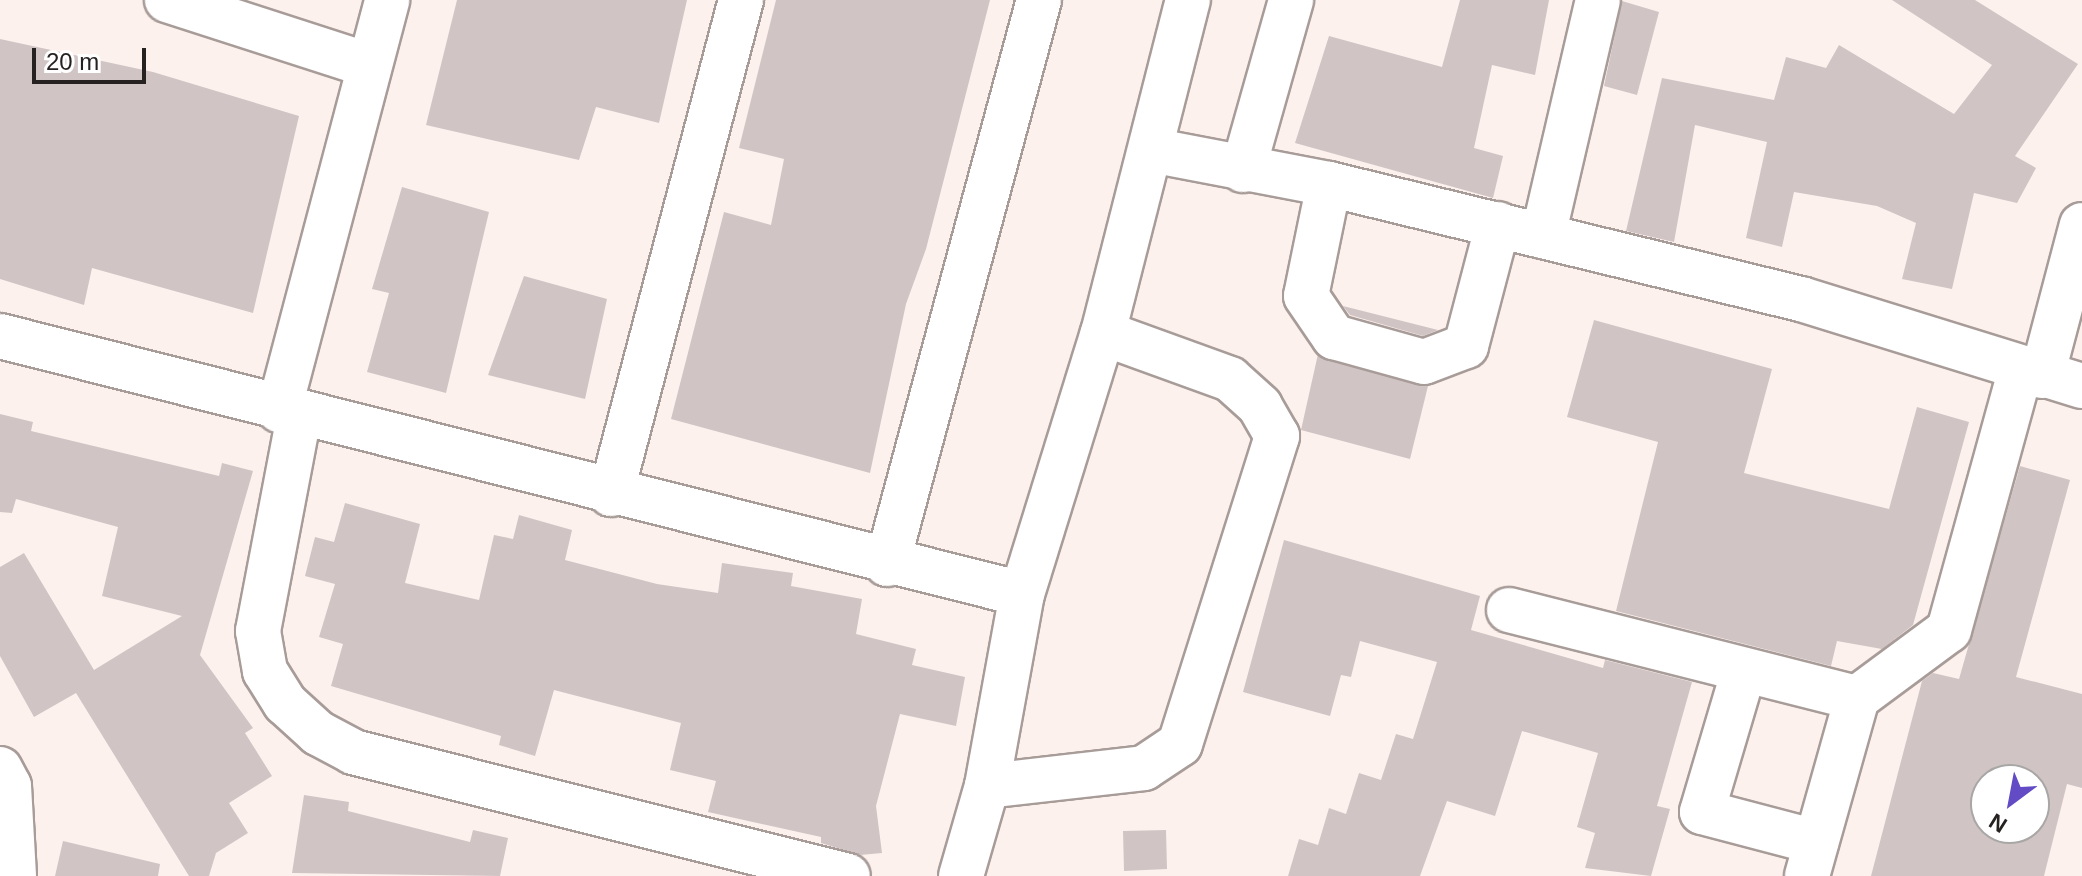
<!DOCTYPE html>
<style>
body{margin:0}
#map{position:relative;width:2082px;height:876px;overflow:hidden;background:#fdf1ed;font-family:Arial,sans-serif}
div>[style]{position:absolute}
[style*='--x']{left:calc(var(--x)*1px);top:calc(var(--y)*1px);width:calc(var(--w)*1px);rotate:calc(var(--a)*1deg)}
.building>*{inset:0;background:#d1c4c5}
.roads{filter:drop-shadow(2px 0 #a89c99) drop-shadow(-2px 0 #a89c99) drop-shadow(0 2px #a89c99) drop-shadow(0 -2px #a89c99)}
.minor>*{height:44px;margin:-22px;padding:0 22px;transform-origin:22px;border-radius:22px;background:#fff}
span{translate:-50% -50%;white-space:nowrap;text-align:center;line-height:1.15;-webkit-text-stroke:6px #fff;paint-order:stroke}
.north{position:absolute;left:1970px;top:764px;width:80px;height:80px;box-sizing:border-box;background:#fff;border:2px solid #a8a7a6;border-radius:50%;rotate:212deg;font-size:22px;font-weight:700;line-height:32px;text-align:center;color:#262221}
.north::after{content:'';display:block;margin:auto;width:28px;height:36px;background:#624bc4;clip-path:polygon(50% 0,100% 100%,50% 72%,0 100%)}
.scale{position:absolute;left:32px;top:48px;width:114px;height:36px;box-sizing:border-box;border:4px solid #262221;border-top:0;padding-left:10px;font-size:24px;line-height:28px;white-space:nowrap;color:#262221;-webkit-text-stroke:6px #fff;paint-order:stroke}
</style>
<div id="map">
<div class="building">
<i style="clip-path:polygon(457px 0,687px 0,659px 123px,596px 107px,579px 160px,426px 125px)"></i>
<i style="clip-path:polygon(776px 0,990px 0,926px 249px,906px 304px,870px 473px,671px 419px,724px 212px,771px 225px,784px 159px,739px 148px)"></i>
<i style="clip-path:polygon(1460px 0,1549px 0,1535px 75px,1492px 65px,1474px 148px,1503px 156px,1493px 198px,1295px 143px,1329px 36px,1442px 67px)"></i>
<i style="clip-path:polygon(1892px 0,1975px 0,2078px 64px,2015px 156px,2036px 168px,2017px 203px,1974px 193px,1952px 289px,1902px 279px,1916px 223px,1877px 206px,1794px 192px,1782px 247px,1746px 238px,1767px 142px,1695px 125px,1674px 242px,1626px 231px,1662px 78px,1774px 100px,1786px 57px,1826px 68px,1839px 45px,1954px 114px,1992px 65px)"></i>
<i style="clip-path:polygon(1622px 1px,1659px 12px,1637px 95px,1604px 86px)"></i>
<i style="clip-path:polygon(0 39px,153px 72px,299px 116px,253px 313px,92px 268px,84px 305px,0 279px)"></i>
<i style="clip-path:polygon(402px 187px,489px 212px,446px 393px,367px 372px,389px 293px,372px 289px)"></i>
<i style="clip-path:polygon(524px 276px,607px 299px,585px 399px,488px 375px)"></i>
<i style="clip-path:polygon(1343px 306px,1438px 330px,1423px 336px,1350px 315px)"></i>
<i style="clip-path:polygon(1594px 320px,1772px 369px,1744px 473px,1889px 509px,1917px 407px,1969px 422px,1913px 625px,1882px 649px,1837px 641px,1831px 666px,1616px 611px,1658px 442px,1567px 417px)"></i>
<i style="clip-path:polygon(1318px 354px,1428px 386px,1410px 459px,1301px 430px)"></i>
<i style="clip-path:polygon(0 414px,33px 422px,31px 431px,219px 476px,222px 463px,253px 471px,200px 655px,253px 728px,245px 733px,272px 776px,229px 803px,248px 833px,216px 853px,209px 876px,189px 876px,76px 693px,34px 717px,0 656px,0 567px,24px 553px,94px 670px,182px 616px,102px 596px,118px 527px,16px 499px,12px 513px,0 512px)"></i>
<i style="clip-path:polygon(evenodd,2020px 466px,2070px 480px,2016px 677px,2082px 694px,2082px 788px,2067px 784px,2044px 876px,1871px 876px,1922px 681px,1933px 673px,1959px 679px,2020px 466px,1986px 780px,2034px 780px,2034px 828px,1986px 828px,1986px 780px)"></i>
<i style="clip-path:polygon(345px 503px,420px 524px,405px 583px,479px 600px,494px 535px,513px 539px,519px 515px,572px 530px,565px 560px,657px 584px,718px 593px,722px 563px,793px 573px,791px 586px,862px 599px,856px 634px,916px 649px,912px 665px,965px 677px,956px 726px,900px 714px,876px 806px,882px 853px,860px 855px,821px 843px,821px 837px,708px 812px,716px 781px,670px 770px,681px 723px,554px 690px,535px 756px,499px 745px,501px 736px,331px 686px,343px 644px,319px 637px,335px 584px,305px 576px,315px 537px,334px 542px)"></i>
<i style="clip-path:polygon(1284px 540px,1480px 596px,1471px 630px,1603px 668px,1605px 660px,1692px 682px,1657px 806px,1670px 809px,1651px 876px,1585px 868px,1595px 833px,1577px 827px,1598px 753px,1522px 731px,1495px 816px,1447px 801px,1420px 876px,1288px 876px,1299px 839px,1318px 845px,1329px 808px,1346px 814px,1359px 773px,1381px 780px,1396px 734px,1413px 739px,1437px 662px,1360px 641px,1351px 677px,1341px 675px,1330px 716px,1243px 692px)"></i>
<i style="clip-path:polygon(304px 795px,349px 802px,348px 811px,470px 842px,473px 830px,508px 838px,500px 876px,292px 873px)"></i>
<i style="clip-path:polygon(1166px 830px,1167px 869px,1124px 871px,1123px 831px)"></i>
<i style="clip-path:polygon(63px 841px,160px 864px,158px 876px,55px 876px)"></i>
</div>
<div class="roads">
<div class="minor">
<i style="--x:167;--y:0;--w:211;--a:17.9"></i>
<i style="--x:1151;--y:150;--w:181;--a:10.8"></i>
<i style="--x:1329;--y:184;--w:486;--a:13.7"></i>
<i style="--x:1801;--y:299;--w:294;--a:17.2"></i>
<i style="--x:1243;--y:170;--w:177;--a:-74.2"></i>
<i style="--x:1329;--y:184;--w:114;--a:101.6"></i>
<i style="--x:1306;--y:296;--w:50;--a:55.7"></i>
<i style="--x:1334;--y:337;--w:93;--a:15.5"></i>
<i style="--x:1424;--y:362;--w:45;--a:-20.9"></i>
<i style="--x:1466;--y:346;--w:126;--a:-75.3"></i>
<i style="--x:1543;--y:236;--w:242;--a:-76.9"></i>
<i style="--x:0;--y:336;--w:1054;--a:14.17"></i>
<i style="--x:2042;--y:376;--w:156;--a:-75.2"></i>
<i style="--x:279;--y:410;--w:424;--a:-75.2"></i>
<i style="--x:299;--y:416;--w:219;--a:100.8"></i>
<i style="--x:258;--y:631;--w:41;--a:80.1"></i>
<i style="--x:265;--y:671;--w:38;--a:58"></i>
<i style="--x:285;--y:703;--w:45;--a:42.3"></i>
<i style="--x:318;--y:733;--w:40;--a:28"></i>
<i style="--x:353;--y:752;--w:510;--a:14.06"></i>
<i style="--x:611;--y:494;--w:511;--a:-75.26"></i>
<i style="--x:887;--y:564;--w:584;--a:-74.92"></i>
<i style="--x:1509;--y:610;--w:359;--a:14.2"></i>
<i style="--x:1857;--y:698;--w:185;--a:105.7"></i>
<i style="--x:1744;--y:670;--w:148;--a:106.5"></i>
<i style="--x:1702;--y:812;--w:118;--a:14.7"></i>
<i style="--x:1857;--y:698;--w:114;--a:-36.5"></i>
<i style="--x:1949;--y:630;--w:268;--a:-74.6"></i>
<i style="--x:0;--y:769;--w:19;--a:62"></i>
<i style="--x:9;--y:786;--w:90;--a:86.8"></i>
<i style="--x:987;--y:786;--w:158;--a:-6.5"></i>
<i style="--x:1144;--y:768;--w:43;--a:-33.7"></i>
<i style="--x:1180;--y:744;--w:323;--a:-72.5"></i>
<i style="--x:1277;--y:436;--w:34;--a:-120"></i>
<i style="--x:1260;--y:406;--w:40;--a:-138"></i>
<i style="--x:1230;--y:379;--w:135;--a:-160.1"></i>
<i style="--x:961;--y:876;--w:94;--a:-73.9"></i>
<i style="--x:987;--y:786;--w:195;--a:-79.7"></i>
<i style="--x:1022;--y:594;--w:273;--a:-72.8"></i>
<i style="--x:1103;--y:333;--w:344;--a:-75.7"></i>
</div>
</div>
<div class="north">N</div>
<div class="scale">20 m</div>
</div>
